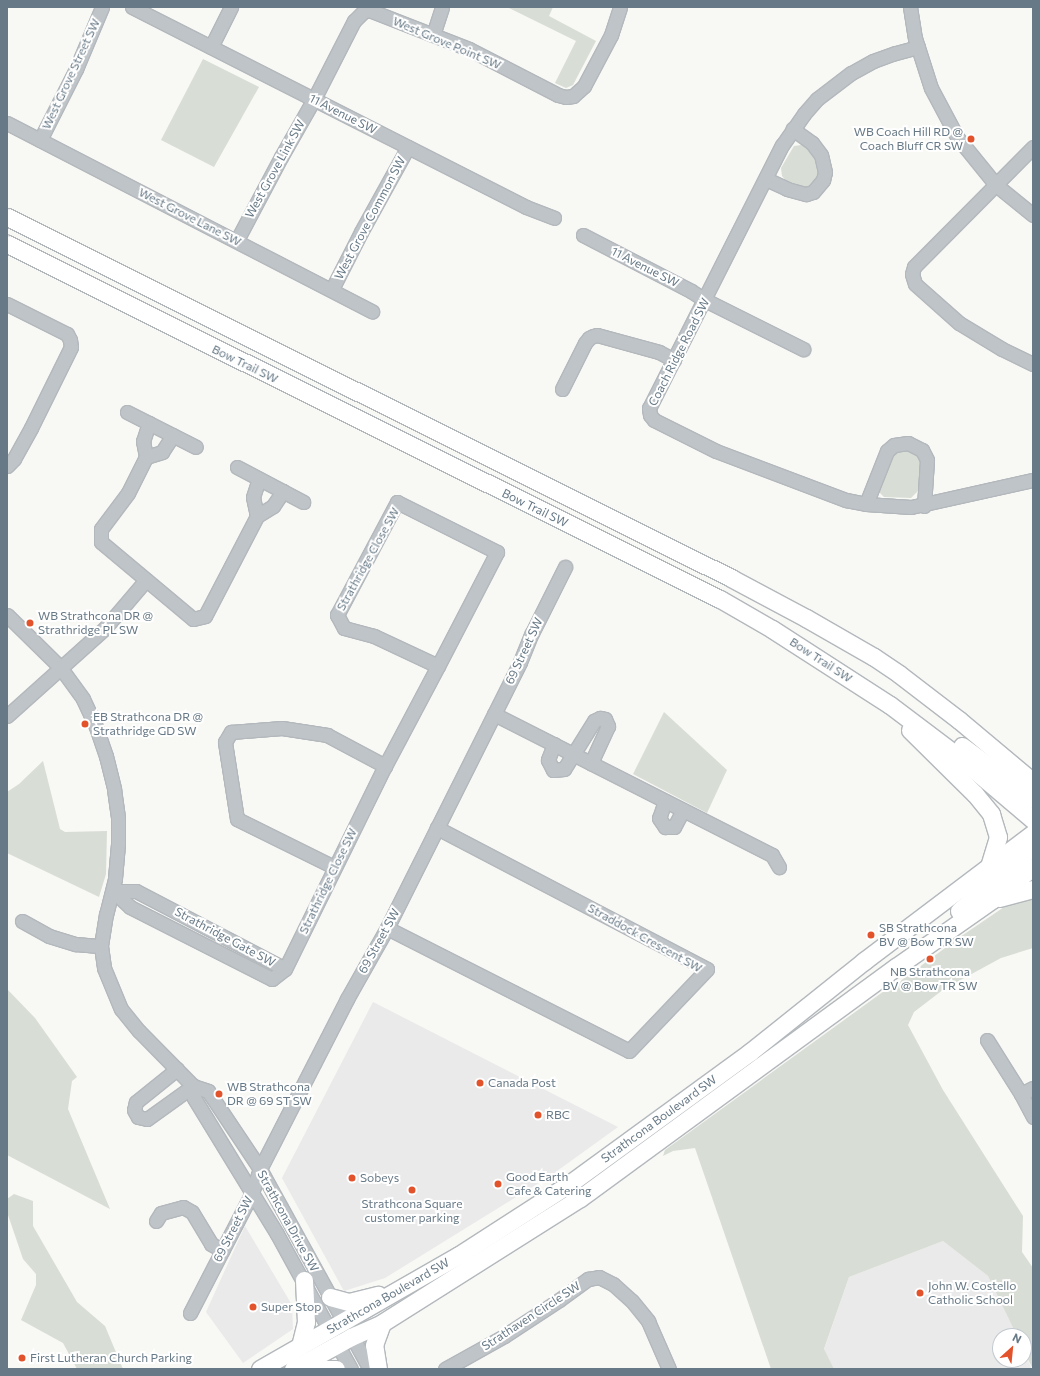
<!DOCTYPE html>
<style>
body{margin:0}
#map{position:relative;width:1040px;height:1376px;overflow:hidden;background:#f8f8f5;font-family:Commissioner,sans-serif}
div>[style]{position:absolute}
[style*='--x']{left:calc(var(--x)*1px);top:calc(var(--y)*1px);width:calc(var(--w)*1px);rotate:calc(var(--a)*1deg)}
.built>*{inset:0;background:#e9eae9}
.green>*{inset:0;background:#d8ddd5}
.roads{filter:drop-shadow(1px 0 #b3b8bc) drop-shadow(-1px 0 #b3b8bc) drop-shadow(0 1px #b3b8bc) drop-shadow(0 -1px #b3b8bc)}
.minor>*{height:13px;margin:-6.5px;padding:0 6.5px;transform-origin:6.5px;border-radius:6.5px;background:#bfc4c8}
.major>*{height:17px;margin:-8.5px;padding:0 8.5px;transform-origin:8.5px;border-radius:8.5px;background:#fff}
.dots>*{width:11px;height:11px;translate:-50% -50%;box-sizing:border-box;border:2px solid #fff;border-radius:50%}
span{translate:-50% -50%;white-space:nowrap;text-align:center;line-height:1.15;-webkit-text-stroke:4px #fff;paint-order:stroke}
.street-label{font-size:12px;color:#677986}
.poi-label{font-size:12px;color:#677986}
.right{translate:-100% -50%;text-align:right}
.left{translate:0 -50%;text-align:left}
.frame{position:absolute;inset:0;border:8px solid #677986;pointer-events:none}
.north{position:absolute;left:992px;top:1328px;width:40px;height:40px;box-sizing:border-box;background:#fff;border:1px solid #c2c9cf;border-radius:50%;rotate:27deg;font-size:11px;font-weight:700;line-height:16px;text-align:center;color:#677986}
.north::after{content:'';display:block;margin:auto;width:14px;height:18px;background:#e2522b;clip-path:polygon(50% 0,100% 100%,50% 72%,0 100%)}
</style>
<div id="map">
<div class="built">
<i style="clip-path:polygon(373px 1002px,618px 1127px,550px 1176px,385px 1278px,344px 1291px,282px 1178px)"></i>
<i style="clip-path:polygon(245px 1226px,292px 1305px,293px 1329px,243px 1363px,206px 1312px)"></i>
<i style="clip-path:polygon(943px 1241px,988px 1276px,1017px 1336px,1000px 1336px,1000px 1360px,1024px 1360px,1024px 1352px,1032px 1369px,834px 1369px,824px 1350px,849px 1277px)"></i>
</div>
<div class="green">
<i style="clip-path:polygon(507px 7px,553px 7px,549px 16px,596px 41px,573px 85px,566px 88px,555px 83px,576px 41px)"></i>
<i style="clip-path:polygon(203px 59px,259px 87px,214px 167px,161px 140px)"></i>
<i style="clip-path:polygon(801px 145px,810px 149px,819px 170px,818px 176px,809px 187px,800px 189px,790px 185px,786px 181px,782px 176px,781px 168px,794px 146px)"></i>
<i style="clip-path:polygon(903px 447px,917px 451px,921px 462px,920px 489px,911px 498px,884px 497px,879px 492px,879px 482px,893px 453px)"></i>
<i style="clip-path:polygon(664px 712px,727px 770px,707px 813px,633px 774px)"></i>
<i style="clip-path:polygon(43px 761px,60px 829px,65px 832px,107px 831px,106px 874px,99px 897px,7px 853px,7px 792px,19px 784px)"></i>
<i style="clip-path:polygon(1033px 896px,1033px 948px,1001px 958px,944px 989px,914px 1012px,908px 1025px,943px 1090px,1023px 1216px,1022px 1252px,1033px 1268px,1033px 1369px,1024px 1352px,1024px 1336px,1017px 1336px,988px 1276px,943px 1241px,849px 1277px,824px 1349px,834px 1369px,771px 1369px,695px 1148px,673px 1151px,663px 1156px,665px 1150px,891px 986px,899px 982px,960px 937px,1010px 903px)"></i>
<i style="clip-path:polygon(7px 989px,35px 1018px,77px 1077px,72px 1081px,68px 1109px,110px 1209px,7px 1155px)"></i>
<i style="clip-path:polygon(14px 1194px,33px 1201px,33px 1226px,77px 1302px,105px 1326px,123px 1369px,77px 1369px,63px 1343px,21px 1320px,36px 1285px,36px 1274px,23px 1259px,7px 1212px,7px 1199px)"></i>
</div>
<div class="roads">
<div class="minor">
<i style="--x:132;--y:7;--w:442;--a:26.9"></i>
<i style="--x:526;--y:207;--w:30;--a:21"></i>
<i style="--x:910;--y:7;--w:31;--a:81"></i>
<i style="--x:915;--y:38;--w:52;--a:72.3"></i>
<i style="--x:931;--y:88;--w:55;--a:62"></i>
<i style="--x:957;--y:137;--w:62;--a:50.9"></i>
<i style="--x:996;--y:185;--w:48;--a:39"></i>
<i style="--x:433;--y:35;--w:29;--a:-72"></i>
<i style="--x:211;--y:47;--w:45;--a:-63.4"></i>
<i style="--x:918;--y:47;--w:24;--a:165"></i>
<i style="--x:895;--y:53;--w:23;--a:160"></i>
<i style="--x:873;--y:61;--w:25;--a:151"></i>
<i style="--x:851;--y:73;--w:43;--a:142.6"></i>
<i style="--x:817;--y:99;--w:20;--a:131"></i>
<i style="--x:804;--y:114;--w:38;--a:125"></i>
<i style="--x:782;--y:145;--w:295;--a:116.8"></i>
<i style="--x:649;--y:408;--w:7;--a:82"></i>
<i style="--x:650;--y:415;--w:6;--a:51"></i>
<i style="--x:654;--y:420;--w:69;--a:26.6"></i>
<i style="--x:716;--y:451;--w:139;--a:20.7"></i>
<i style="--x:846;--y:500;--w:20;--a:11"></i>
<i style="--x:866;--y:504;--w:45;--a:3.8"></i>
<i style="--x:911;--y:507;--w:125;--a:-12.5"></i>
<i style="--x:7;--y:123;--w:411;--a:27.3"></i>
<i style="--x:40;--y:140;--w:80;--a:-63.1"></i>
<i style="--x:76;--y:69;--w:67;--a:-67.2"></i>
<i style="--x:1033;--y:147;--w:169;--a:134.8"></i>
<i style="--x:914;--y:267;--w:7;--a:106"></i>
<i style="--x:912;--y:274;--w:10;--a:73"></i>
<i style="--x:915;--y:284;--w:59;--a:41.6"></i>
<i style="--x:959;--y:323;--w:50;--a:31.2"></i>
<i style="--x:1002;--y:349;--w:34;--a:26"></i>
<i style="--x:766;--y:179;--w:23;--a:25"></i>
<i style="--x:787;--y:189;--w:20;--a:15"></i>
<i style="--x:806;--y:194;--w:7;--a:-16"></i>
<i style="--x:813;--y:192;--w:16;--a:-50"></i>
<i style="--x:823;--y:180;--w:8;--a:-76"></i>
<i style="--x:825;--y:172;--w:17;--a:-103"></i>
<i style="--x:821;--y:155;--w:15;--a:-127"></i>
<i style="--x:812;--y:143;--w:24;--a:-144"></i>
<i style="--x:583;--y:235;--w:122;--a:27.4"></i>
<i style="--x:691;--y:291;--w:17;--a:33"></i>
<i style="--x:705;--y:300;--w:110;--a:26.6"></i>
<i style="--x:237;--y:240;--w:94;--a:-62.1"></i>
<i style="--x:281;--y:157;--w:67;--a:-60.4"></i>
<i style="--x:314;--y:99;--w:88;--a:-62.9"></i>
<i style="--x:354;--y:21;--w:14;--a:-45"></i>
<i style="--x:364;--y:11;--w:5;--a:-11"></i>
<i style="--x:369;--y:10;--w:107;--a:21.3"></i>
<i style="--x:469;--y:49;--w:100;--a:27.3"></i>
<i style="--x:558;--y:95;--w:8;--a:14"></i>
<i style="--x:566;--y:97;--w:7;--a:-8"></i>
<i style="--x:573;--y:96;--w:15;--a:-42"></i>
<i style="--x:584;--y:86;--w:58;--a:-62.1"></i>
<i style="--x:611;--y:35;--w:29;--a:-72"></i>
<i style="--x:332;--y:289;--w:64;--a:-63"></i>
<i style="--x:361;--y:232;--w:97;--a:-61.1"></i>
<i style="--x:7;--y:304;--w:67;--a:26.6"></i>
<i style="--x:67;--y:334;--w:7;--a:63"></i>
<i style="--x:70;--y:340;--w:7;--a:82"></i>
<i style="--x:71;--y:347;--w:90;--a:116.3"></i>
<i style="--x:31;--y:428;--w:35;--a:119"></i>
<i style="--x:14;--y:459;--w:10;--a:135"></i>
<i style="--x:562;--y:389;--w:51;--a:-63.4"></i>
<i style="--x:585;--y:343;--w:6;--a:-51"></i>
<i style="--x:589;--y:338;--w:4;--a:-27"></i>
<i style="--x:593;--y:336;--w:4;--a:-14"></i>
<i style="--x:597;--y:335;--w:64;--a:15.3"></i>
<i style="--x:659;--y:352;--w:17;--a:28"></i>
<i style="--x:127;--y:412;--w:77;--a:26.9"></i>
<i style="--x:149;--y:423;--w:19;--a:108"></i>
<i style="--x:143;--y:441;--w:16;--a:79"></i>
<i style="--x:146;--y:457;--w:40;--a:116.6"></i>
<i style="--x:128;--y:493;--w:45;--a:126.9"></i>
<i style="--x:101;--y:529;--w:13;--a:90"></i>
<i style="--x:101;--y:542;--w:120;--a:39.9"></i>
<i style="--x:193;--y:619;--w:12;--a:-14"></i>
<i style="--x:205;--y:616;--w:113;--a:-62.5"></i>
<i style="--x:257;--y:516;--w:19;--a:-32"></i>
<i style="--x:273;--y:506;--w:18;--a:-56"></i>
<i style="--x:146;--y:457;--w:17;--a:-17"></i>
<i style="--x:162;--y:452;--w:20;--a:-57"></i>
<i style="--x:237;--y:467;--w:75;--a:27.9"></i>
<i style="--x:397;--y:502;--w:112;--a:26.6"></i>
<i style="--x:497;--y:552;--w:128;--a:117.4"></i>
<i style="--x:438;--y:666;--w:71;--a:-154.9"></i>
<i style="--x:374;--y:636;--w:31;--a:-165"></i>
<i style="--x:344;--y:628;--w:15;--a:-118"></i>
<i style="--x:337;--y:615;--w:128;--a:-62"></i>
<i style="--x:866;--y:504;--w:57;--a:-68.4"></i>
<i style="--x:887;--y:451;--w:9;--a:-41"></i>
<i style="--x:894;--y:445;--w:14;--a:-8"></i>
<i style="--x:908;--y:443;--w:16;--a:27"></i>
<i style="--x:922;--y:450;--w:11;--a:63"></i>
<i style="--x:927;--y:460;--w:46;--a:93.7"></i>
<i style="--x:257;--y:516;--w:19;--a:-102"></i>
<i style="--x:253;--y:497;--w:19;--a:-72"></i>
<i style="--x:7;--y:615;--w:74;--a:44.5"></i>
<i style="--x:60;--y:667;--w:39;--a:54"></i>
<i style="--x:83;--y:699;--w:31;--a:65"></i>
<i style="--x:96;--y:727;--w:31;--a:71"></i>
<i style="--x:106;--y:756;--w:34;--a:76"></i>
<i style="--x:114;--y:789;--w:29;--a:82"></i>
<i style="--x:118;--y:818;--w:26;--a:90"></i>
<i style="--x:118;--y:844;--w:35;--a:95"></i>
<i style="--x:115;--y:879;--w:36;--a:104"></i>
<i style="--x:106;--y:914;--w:32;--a:99"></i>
<i style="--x:101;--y:946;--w:22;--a:82"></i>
<i style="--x:104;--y:968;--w:44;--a:67.5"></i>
<i style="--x:121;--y:1009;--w:28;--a:51"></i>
<i style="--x:139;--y:1031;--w:77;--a:45.5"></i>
<i style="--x:193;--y:1086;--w:16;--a:18"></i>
<i style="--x:208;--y:1091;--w:94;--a:56.3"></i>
<i style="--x:260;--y:1169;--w:228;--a:61.2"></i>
<i style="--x:494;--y:714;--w:312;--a:26.9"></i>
<i style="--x:772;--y:855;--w:14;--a:60"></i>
<i style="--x:7;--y:716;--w:132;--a:-41.9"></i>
<i style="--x:105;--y:628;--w:63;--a:-49.5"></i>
<i style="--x:554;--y:744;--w:17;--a:111"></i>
<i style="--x:548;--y:760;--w:11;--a:63"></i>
<i style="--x:553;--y:770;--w:11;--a:-5"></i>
<i style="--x:564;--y:769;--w:57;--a:-58"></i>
<i style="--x:594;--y:721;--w:7;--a:-27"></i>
<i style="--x:600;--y:718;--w:5;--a:11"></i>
<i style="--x:605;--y:719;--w:8;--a:67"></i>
<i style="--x:608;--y:726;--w:41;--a:114.7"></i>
<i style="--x:665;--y:801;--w:18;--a:109"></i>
<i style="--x:659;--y:818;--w:11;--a:56"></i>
<i style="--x:665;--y:827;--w:9;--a:0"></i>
<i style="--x:674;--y:827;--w:19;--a:-62"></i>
<i style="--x:334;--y:867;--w:108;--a:-153.7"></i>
<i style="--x:237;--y:819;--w:78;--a:-98.9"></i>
<i style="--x:225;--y:742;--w:12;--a:-59"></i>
<i style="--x:231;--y:732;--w:51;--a:-4.5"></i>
<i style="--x:282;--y:728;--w:46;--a:8.8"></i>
<i style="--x:327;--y:735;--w:66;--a:28.1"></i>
<i style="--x:113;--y:891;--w:23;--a:43"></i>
<i style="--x:130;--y:907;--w:159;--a:26.9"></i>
<i style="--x:272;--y:979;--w:16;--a:-38"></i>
<i style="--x:285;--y:969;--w:226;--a:-63.8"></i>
<i style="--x:385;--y:766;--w:113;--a:-62.1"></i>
<i style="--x:113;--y:891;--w:23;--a:0"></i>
<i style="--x:136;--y:891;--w:168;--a:27.6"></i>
<i style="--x:22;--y:921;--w:31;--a:29"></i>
<i style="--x:49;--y:936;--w:28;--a:17"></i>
<i style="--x:76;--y:944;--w:25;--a:5"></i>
<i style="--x:387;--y:928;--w:271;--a:26.9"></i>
<i style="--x:629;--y:1051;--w:113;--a:-46.4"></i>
<i style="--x:707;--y:969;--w:305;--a:-152.4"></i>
<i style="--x:987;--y:1040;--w:64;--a:57.8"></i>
<i style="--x:1021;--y:1094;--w:26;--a:62"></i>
<i style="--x:177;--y:1069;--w:53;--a:141.2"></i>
<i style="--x:136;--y:1102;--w:8;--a:104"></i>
<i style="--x:134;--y:1110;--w:8;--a:60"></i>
<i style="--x:138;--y:1117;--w:9;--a:13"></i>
<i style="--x:147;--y:1119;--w:57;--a:-35.7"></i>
<i style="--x:193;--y:1086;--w:12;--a:85"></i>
<i style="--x:194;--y:1098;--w:159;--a:58.6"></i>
<i style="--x:277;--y:1234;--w:154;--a:61.3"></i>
<i style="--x:1021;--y:1094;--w:13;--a:-27"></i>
<i style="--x:156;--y:1221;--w:9;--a:-58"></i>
<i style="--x:161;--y:1213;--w:23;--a:-15"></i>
<i style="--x:183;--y:1207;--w:10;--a:29"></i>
<i style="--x:192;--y:1212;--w:37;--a:59"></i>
<i style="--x:211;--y:1244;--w:13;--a:29"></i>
<i style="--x:190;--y:1313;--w:135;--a:-62.7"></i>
<i style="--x:252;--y:1193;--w:25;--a:-72"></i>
<i style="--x:260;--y:1169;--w:191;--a:-62.9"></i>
<i style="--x:347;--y:999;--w:81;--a:-60.6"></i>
<i style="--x:387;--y:928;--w:297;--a:-63.4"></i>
<i style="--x:520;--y:662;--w:31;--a:-68"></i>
<i style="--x:532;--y:633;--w:74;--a:-63.4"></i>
<i style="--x:445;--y:1369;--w:68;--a:-29.2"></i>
<i style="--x:504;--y:1336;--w:66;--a:-33.2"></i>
<i style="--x:559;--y:1300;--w:36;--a:-36"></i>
<i style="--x:588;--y:1279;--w:11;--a:-10"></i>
<i style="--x:599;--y:1277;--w:16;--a:27"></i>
<i style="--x:613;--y:1284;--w:25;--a:42"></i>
<i style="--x:632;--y:1301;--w:26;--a:51"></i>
<i style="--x:648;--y:1321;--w:52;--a:66.4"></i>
</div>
<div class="major">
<i style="--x:7;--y:217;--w:809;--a:26.5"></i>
<i style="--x:731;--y:578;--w:85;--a:28.1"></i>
<i style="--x:806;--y:618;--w:78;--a:29.8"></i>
<i style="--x:874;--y:657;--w:30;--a:34"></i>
<i style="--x:899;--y:674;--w:76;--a:37.5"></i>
<i style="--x:959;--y:720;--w:97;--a:40"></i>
<i style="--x:7;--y:244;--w:796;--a:26.47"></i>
<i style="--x:720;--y:599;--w:60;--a:30"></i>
<i style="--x:772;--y:629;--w:140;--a:32.8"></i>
<i style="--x:890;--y:705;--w:88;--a:37.1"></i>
<i style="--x:960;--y:758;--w:96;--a:40.3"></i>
<i style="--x:910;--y:730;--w:91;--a:44.6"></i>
<i style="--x:975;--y:794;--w:26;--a:51"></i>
<i style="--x:991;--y:814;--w:24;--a:73"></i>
<i style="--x:998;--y:837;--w:30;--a:107"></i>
<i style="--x:962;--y:746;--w:89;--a:36.7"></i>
<i style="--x:999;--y:898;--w:35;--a:-15"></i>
<i style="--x:959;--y:911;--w:98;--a:-41.3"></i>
<i style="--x:330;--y:1297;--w:20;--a:15"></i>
<i style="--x:349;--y:1302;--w:30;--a:-14"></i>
<i style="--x:300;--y:1346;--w:25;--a:-76"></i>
<i style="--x:306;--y:1322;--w:42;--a:-92.7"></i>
<i style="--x:260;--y:1369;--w:229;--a:-29.8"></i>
<i style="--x:459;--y:1255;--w:131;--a:-32.8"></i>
<i style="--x:569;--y:1184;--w:224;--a:-36.1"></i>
<i style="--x:750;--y:1052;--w:146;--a:-38.6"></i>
<i style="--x:864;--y:961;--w:212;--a:-37.1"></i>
<i style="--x:293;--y:1369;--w:66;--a:-28.9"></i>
<i style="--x:351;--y:1337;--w:34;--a:-24"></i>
<i style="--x:382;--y:1323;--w:234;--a:-32.3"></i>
<i style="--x:580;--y:1198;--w:391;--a:-36.2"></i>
<i style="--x:896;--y:967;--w:118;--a:-35"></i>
<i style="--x:993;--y:899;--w:51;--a:-38.7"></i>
<i style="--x:320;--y:1369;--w:16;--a:0"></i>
<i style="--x:378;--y:1369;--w:24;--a:-99"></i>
<i style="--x:374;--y:1345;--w:23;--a:-70"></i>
</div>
</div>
<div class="dots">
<i style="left:971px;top:139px;background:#e2522b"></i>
<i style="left:30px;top:623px;background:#e2522b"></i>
<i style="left:85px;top:724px;background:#e2522b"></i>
<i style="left:871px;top:935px;background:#e2522b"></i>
<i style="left:930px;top:959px;background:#e2522b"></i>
<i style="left:480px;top:1083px;background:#e2522b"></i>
<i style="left:219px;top:1094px;background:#e2522b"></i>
<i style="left:538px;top:1115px;background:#e2522b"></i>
<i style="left:352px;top:1178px;background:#e2522b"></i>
<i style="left:498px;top:1184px;background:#e2522b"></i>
<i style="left:412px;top:1190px;background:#e2522b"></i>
<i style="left:920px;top:1293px;background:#e2522b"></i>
<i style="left:253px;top:1307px;background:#e2522b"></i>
<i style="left:22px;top:1358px;background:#e2522b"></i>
</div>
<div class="street-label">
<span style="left:447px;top:43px;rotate:23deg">West Grove Point SW</span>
<span style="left:71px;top:74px;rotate:-65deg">West Grove Street SW</span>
<span style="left:343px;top:114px;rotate:27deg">11 Avenue SW</span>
<span style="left:275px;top:169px;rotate:-61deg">West Grove Link SW</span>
<span style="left:190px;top:217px;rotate:27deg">West Grove Lane SW</span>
<span style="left:370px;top:218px;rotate:-62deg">West Grove Common SW</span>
<span style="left:645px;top:267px;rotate:27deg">11 Avenue SW</span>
<span style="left:679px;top:352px;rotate:-63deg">Coach Ridge Road SW</span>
<span style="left:245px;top:364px;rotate:26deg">Bow Trail SW</span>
<span style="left:535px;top:508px;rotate:26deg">Bow Trail SW</span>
<span style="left:368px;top:559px;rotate:-61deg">Strathridge Close SW</span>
<span style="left:524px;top:651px;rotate:-65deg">69 Street SW</span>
<span style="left:821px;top:660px;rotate:33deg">Bow Trail SW</span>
<span style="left:328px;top:881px;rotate:-64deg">Strathridge Close SW</span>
<span style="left:225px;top:937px;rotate:28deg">Strathridge Gate SW</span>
<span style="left:645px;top:938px;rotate:29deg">Straddock Crescent SW</span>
<span style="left:379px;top:941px;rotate:-61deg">69 Street SW</span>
<span style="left:659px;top:1119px;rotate:-36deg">Strathcona Boulevard SW</span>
<span style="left:288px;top:1221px;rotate:61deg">Strathcona Drive SW</span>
<span style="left:233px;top:1229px;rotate:-63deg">69 Street SW</span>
<span style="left:388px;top:1296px;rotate:-30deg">Strathcona Boulevard SW</span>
<span style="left:531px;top:1316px;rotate:-33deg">Strathaven Circle SW</span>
</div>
<div class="poi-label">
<span class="right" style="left:963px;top:139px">WB Coach Hill RD @<br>Coach Bluff CR SW</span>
<span class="left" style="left:38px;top:623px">WB Strathcona DR @<br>Strathridge PL SW</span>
<span class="left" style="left:93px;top:724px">EB Strathcona DR @<br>Strathridge GD SW</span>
<span class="left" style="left:879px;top:935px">SB Strathcona<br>BV @ Bow TR SW</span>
<span style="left:930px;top:979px">NB Strathcona<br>BV @ Bow TR SW</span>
<span class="left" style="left:488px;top:1083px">Canada Post</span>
<span class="left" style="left:227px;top:1094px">WB Strathcona<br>DR @ 69 ST SW</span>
<span class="left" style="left:546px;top:1115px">RBC</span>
<span class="left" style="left:506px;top:1184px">Good Earth<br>Cafe &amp; Catering</span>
<span class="left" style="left:360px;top:1178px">Sobeys</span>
<span style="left:412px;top:1211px">Strathcona Square<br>customer parking</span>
<span class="left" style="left:928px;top:1293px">John W. Costello<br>Catholic School</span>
<span class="left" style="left:261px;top:1307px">Super Stop</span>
<span class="left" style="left:30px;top:1358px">First Lutheran Church Parking</span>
</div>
<div class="frame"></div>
<div class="north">N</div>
</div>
